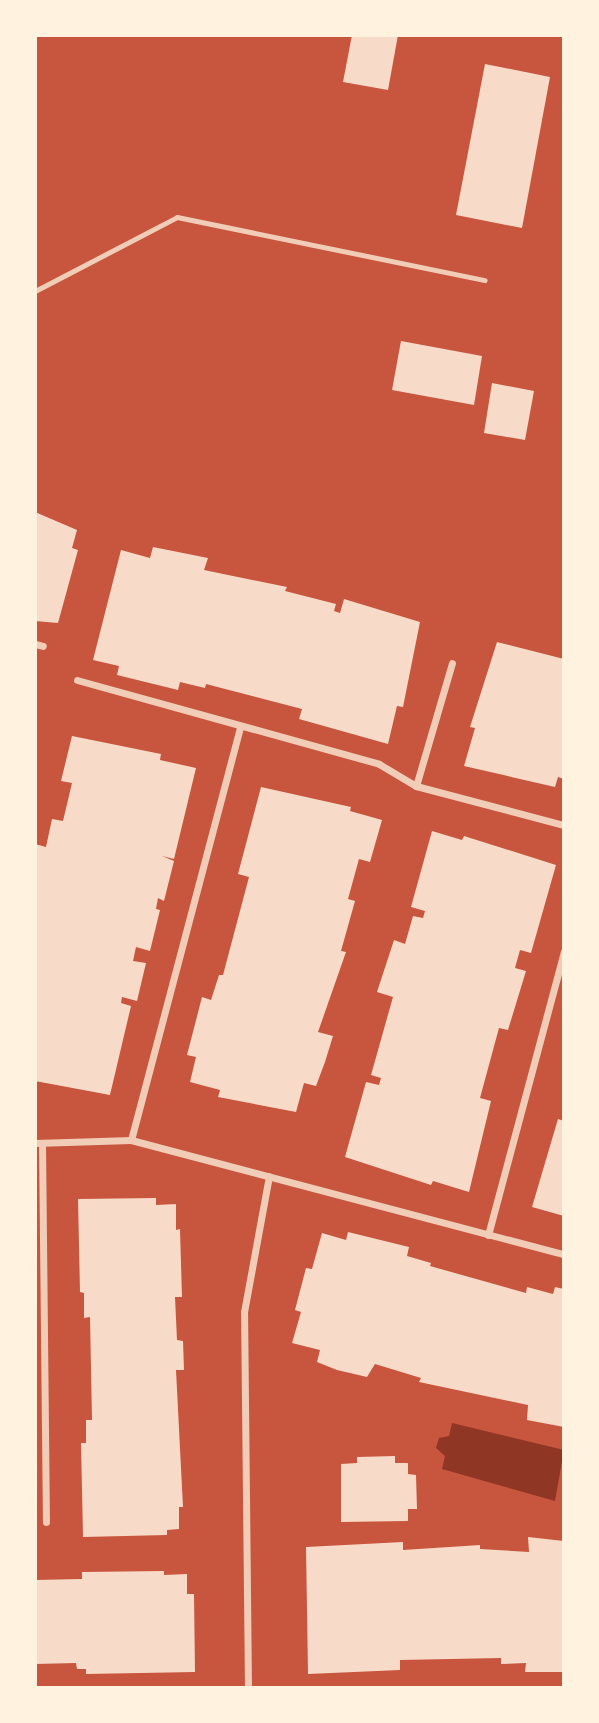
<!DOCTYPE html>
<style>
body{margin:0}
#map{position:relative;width:599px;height:1723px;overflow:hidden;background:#c8553d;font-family:Karla,sans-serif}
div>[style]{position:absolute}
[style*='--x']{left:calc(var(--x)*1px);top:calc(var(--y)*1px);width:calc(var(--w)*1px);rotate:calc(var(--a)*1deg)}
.water>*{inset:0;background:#8f3625}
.building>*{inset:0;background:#f7dbc8}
.service>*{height:5px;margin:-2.5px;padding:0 2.5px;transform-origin:2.5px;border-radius:2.5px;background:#f1ccb7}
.minor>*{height:7px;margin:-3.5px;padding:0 3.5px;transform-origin:3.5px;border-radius:3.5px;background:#f1ccb7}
span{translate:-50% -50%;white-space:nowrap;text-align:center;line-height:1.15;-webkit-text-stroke:7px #fff3e0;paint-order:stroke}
.frame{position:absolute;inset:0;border:37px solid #fff3e0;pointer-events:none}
</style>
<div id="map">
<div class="water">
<i style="clip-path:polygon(452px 1423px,564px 1450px,555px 1501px,442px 1469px,445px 1456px,436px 1448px,439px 1438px,449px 1436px)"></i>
</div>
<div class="building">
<i style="clip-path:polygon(352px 35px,398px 35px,388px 90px,343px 82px)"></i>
<i style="clip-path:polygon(485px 64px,550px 77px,522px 228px,456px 215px)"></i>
<i style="clip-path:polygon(401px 341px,482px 356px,474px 405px,392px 390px)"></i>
<i style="clip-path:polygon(492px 383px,534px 391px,525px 440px,484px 433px)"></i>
<i style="clip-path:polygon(35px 512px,77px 530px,72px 548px,78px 550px,58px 623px,35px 621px)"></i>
<i style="clip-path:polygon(153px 547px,208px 558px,204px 570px,287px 587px,285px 591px,336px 604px,334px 611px,340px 613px,344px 599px,420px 622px,403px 707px,397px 706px,388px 744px,299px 719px,302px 709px,206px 684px,205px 688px,180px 682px,178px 690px,117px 675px,119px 666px,93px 660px,121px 550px,150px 558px)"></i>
<i style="clip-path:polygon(497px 642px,564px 659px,564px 779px,558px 777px,555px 787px,464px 766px,475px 728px,470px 727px)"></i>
<i style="clip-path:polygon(72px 736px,161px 754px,160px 760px,196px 768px,174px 859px,162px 856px,174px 861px,164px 901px,158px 898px,156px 909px,160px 910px,150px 951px,136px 947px,133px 961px,146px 963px,137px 1001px,122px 997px,121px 1003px,131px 1006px,110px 1095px,35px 1081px,35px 844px,46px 847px,52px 819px,63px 821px,72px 783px,61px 781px)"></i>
<i style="clip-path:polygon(261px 787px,351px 807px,350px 811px,382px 820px,370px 862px,359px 859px,348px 899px,355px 901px,341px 951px,346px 952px,318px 1032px,333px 1036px,325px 1062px,316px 1086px,304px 1083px,296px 1112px,218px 1097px,220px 1090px,190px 1082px,196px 1057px,187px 1055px,202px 997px,211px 1000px,219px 975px,223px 975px,249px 877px,238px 874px)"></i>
<i style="clip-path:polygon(432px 831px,462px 840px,464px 836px,556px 865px,531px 953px,520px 950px,515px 968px,526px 971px,508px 1030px,499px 1028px,480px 1098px,491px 1101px,469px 1192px,433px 1181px,431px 1185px,345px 1157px,366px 1082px,379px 1085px,381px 1078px,371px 1075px,393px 997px,377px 992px,394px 940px,405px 944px,413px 916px,423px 918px,425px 911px,411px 907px)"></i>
<i style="clip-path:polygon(558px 1119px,564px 1121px,564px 1216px,532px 1207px)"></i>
<i style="clip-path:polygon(156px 1198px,156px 1205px,176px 1204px,176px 1230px,180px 1229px,182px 1297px,175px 1297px,177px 1340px,183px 1341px,184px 1370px,176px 1370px,183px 1507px,179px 1507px,179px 1529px,167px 1530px,167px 1535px,83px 1537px,81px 1443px,86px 1443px,86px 1420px,92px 1420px,90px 1317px,84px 1318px,84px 1293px,80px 1292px,78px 1199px)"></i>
<i style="clip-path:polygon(348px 1232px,409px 1247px,407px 1256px,431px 1263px,430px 1266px,526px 1293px,527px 1287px,553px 1294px,555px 1287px,564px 1289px,564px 1427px,527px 1420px,528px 1405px,419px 1382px,421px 1378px,375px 1364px,367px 1377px,337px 1370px,317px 1362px,320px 1350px,292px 1343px,301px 1312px,295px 1310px,306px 1268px,312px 1269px,322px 1233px,346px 1240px)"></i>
<i style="clip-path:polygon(395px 1456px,395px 1463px,408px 1463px,408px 1474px,416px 1475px,417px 1509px,408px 1509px,408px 1521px,341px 1522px,341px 1464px,357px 1463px,357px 1457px)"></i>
<i style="clip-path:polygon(528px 1537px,564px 1541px,564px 1672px,525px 1672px,526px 1663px,501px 1664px,501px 1658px,400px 1660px,400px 1670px,308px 1674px,306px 1547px,403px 1542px,403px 1550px,480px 1545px,480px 1549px,529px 1552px)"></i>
<i style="clip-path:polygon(164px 1571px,164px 1575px,187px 1574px,187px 1594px,194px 1594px,195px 1672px,86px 1674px,86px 1669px,77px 1669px,76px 1663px,35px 1664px,35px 1580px,82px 1579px,82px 1572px)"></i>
</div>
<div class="service">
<i style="--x:35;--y:291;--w:160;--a:-27.5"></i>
<i style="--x:177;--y:217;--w:314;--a:11.6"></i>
</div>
<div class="minor">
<i style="--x:35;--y:644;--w:8;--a:14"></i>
<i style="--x:77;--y:680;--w:313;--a:15.5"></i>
<i style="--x:379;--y:764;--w:43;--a:30.7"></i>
<i style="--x:416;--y:786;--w:153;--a:14.8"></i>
<i style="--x:416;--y:786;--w:128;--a:-73.7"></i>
<i style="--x:131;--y:1140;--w:428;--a:-75.2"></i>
<i style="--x:35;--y:1143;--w:96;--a:-1.8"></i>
<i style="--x:131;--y:1140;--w:448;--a:14.8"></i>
<i style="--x:42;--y:1143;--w:379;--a:89.4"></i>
<i style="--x:488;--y:1235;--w:294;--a:-75"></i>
<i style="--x:248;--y:1688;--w:376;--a:-90.6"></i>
<i style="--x:244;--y:1312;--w:138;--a:-79.6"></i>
</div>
<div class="frame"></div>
</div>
